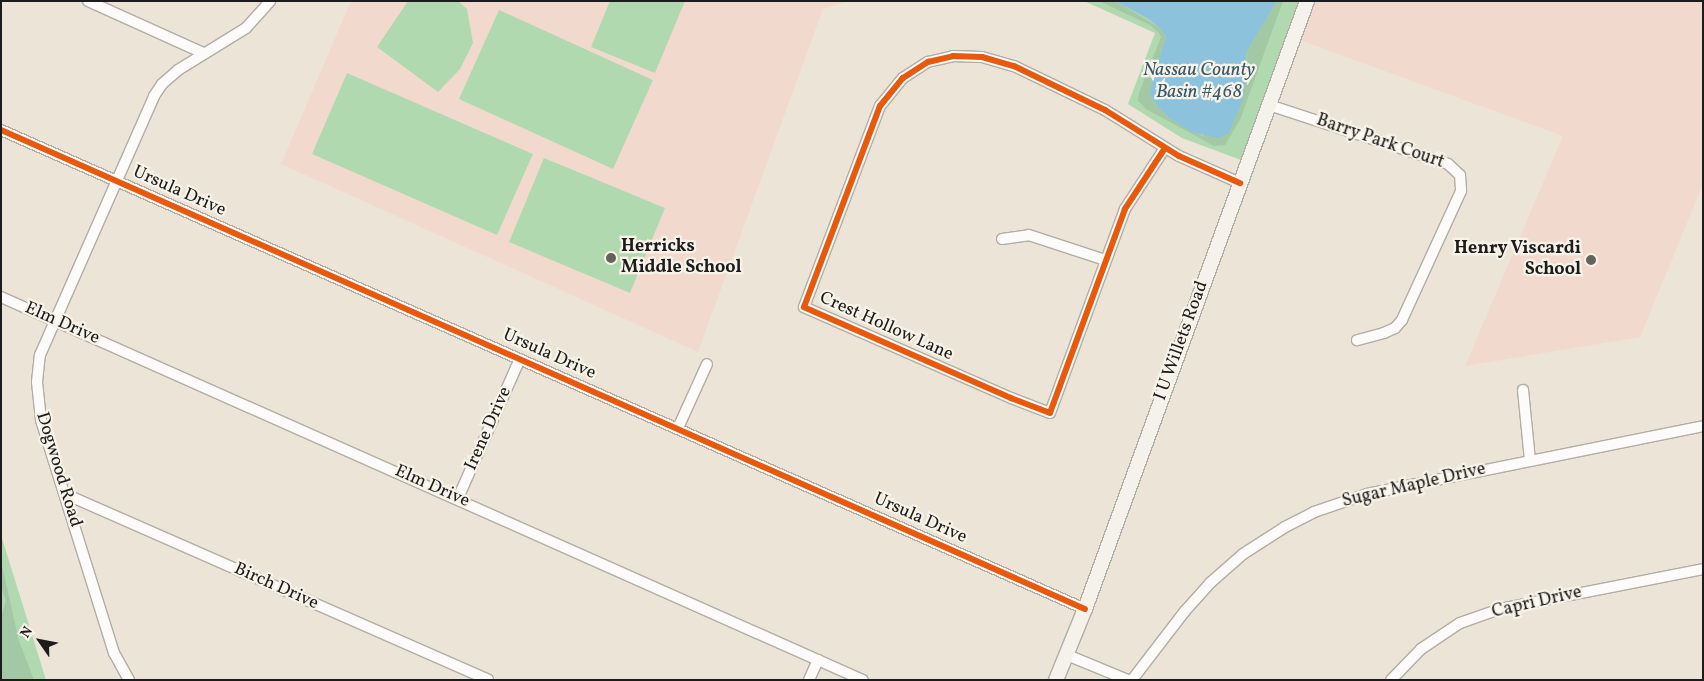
<!DOCTYPE html>
<style>
body{margin:0}
#map{position:relative;width:1704px;height:681px;overflow:hidden;background:#ebe4d7;font-family:Vollkorn,serif}
div>[style]{position:absolute}
[style*='--x']{left:calc(var(--x)*1px);top:calc(var(--y)*1px);width:calc(var(--w)*1px);rotate:calc(var(--a)*1deg)}
.built>*{inset:0;background:#f1dacd}
.green>*{inset:0;background:#b1d9b0}
.forest>*{inset:0;background:#a3c8a4}
.water>*{inset:0;background:#8cc2dc}
.roads{filter:drop-shadow(1px 0 #b1ada5) drop-shadow(-1px 0 #b1ada5) drop-shadow(0 1px #b1ada5) drop-shadow(0 -1px #b1ada5)}
.minor>*{height:10px;margin:-5px;padding:0 5px;transform-origin:5px;border-radius:5px;background:#fcfbf9}
.secondary>*{height:14px;margin:-7px;padding:0 7px;transform-origin:7px;border-radius:7px;background:#f5f2eb}
.cycleway>*{height:6px;margin:-3px;padding:0 3px;transform-origin:3px;border-radius:3px;background:#e8590c}
.dots>*{width:14px;height:14px;translate:-50% -50%;box-sizing:border-box;border:2px solid #f7f3e8;border-radius:50%}
span{translate:-50% -50%;white-space:nowrap;text-align:center;line-height:1.15;-webkit-text-stroke:4.5px #f7f3e8;paint-order:stroke}
.street-label{font-size:18px;color:#1c1c1c}
.poi-label{font-size:18px;color:#1c1c1c;font-weight:700}
.left{translate:0 -50%;text-align:left}
.right{translate:-100% -50%;text-align:right}
.water-label{font-size:19px;color:#38586a;font-style:italic}
.frame{position:absolute;inset:0;border:2px solid #1c1c1c;pointer-events:none}
.north{position:absolute;left:15px;top:616px;width:50px;height:50px;-webkit-text-stroke:4px #f7f3e8;paint-order:stroke;rotate:303deg;font-size:14px;font-weight:700;line-height:20px;text-align:center;color:#1c1c1c}
.north::after{content:'';display:block;margin:auto;width:18px;height:22px;background:#1c1c1c;clip-path:polygon(50% 0,100% 100%,50% 72%,0 100%)}
</style>
<div id="map">
<div class="built">
<i style="clip-path:polygon(351px 1px,850px 1px,823px 9px,698px 352px,281px 164px)"></i>
<i style="clip-path:polygon(1307px 1px,1703px 1px,1703px 184px,1640px 337px,1465px 366px,1563px 136px,1294px 38px)"></i>
</div>
<div class="green">
<i style="clip-path:polygon(408px 1px,458px 1px,467px 9px,473px 43px,460px 69px,438px 92px,377px 47px)"></i>
<i style="clip-path:polygon(610px 1px,685px 1px,655px 73px,591px 47px)"></i>
<i style="clip-path:polygon(1084px 1px,1302px 1px,1241px 160px,1182px 138px,1128px 104px,1155px 33px)"></i>
<i style="clip-path:polygon(499px 10px,653px 80px,613px 169px,459px 99px)"></i>
<i style="clip-path:polygon(347px 73px,533px 154px,497px 235px,312px 154px)"></i>
<i style="clip-path:polygon(544px 158px,665px 208px,630px 293px,509px 242px)"></i>
<i style="clip-path:polygon(1px 535px,46px 680px,1px 680px)"></i>
</div>
<div class="forest">
<i style="clip-path:polygon(1099px 1px,1115px 1px,1159px 27px,1166px 37px,1151px 85px,1150px 95px,1156px 104px,1168px 117px,1203px 136px,1247px 73px,1246px 53px,1277px 1px,1283px 1px,1240px 120px,1225px 145px,1214px 146px,1146px 109px,1138px 101px,1139px 93px,1161px 37px,1159px 33px,1150px 25px)"></i>
<i style="clip-path:polygon(1px 561px,19px 641px,34px 680px,1px 680px,1px 617px,6px 601px,1px 586px)"></i>
</div>
<div class="water">
<i style="clip-path:polygon(1115px 1px,1277px 1px,1246px 53px,1247px 73px,1243px 99px,1229px 133px,1218px 138px,1192px 132px,1168px 117px,1156px 104px,1150px 95px,1151px 85px,1166px 37px,1159px 27px,1147px 18px)"></i>
</div>
<div class="roads">
<div class="minor">
<i style="--x:88;--y:1;--w:126;--a:24.3"></i>
<i style="--x:1269;--y:105;--w:188;--a:18.2"></i>
<i style="--x:1448;--y:164;--w:16;--a:43"></i>
<i style="--x:1460;--y:175;--w:16;--a:86"></i>
<i style="--x:1461;--y:191;--w:142;--a:114.6"></i>
<i style="--x:1402;--y:320;--w:11;--a:131"></i>
<i style="--x:1395;--y:328;--w:12;--a:156"></i>
<i style="--x:1384;--y:333;--w:28;--a:165"></i>
<i style="--x:1;--y:130;--w:1185;--a:23.84"></i>
<i style="--x:1165;--y:148;--w:73;--a:123.3"></i>
<i style="--x:1125;--y:209;--w:217;--a:110.2"></i>
<i style="--x:1050;--y:413;--w:42;--a:-159"></i>
<i style="--x:1011;--y:398;--w:226;--a:-156.3"></i>
<i style="--x:804;--y:307;--w:215;--a:-69.3"></i>
<i style="--x:880;--y:106;--w:36;--a:-51"></i>
<i style="--x:903;--y:78;--w:30;--a:-33"></i>
<i style="--x:928;--y:62;--w:26;--a:-13"></i>
<i style="--x:953;--y:56;--w:29;--a:2"></i>
<i style="--x:982;--y:57;--w:33;--a:16"></i>
<i style="--x:1014;--y:66;--w:101;--a:25.8"></i>
<i style="--x:1105;--y:110;--w:87;--a:31.9"></i>
<i style="--x:1179;--y:156;--w:67;--a:23.9"></i>
<i style="--x:1002;--y:239;--w:27;--a:-8"></i>
<i style="--x:1029;--y:235;--w:80;--a:18.2"></i>
<i style="--x:1;--y:297;--w:943;--a:23.96"></i>
<i style="--x:1523;--y:390;--w:70;--a:84.3"></i>
<i style="--x:678;--y:428;--w:70;--a:-65.6"></i>
<i style="--x:65;--y:494;--w:462;--a:23.7"></i>
<i style="--x:458;--y:498;--w:152;--a:-66"></i>
<i style="--x:1067;--y:655;--w:66;--a:22.3"></i>
<i style="--x:129;--y:680;--w:31;--a:-119"></i>
<i style="--x:114;--y:653;--w:244;--a:-107.4"></i>
<i style="--x:41;--y:420;--w:38;--a:-96"></i>
<i style="--x:37;--y:382;--w:27;--a:-84"></i>
<i style="--x:40;--y:355;--w:283;--a:-66.2"></i>
<i style="--x:154;--y:96;--w:14;--a:-56"></i>
<i style="--x:162;--y:84;--w:21;--a:-41"></i>
<i style="--x:178;--y:70;--w:80;--a:-31.7"></i>
<i style="--x:246;--y:28;--w:36;--a:-48"></i>
<i style="--x:809;--y:680;--w:22;--a:-66"></i>
<i style="--x:1132;--y:680;--w:87;--a:-52.5"></i>
<i style="--x:1185;--y:611;--w:38;--a:-48"></i>
<i style="--x:1210;--y:583;--w:44;--a:-41.3"></i>
<i style="--x:1243;--y:554;--w:50;--a:-32.7"></i>
<i style="--x:1285;--y:527;--w:33;--a:-27"></i>
<i style="--x:1314;--y:512;--w:56;--a:-18.8"></i>
<i style="--x:1367;--y:494;--w:343;--a:-11.4"></i>
<i style="--x:1391;--y:680;--w:43;--a:-45.9"></i>
<i style="--x:1421;--y:649;--w:47;--a:-33.7"></i>
<i style="--x:1460;--y:623;--w:42;--a:-19.3"></i>
<i style="--x:1500;--y:609;--w:207;--a:-11.1"></i>
</div>
<div class="secondary">
<i style="--x:1056;--y:680;--w:77;--a:-67.8"></i>
<i style="--x:1085;--y:609;--w:647;--a:-69.94"></i>
</div>
</div>
<div class="cycleway">
<i style="--x:1;--y:130;--w:1185;--a:23.84"></i>
<i style="--x:1165;--y:148;--w:73;--a:123.3"></i>
<i style="--x:1125;--y:209;--w:217;--a:110.2"></i>
<i style="--x:1050;--y:413;--w:42;--a:-159"></i>
<i style="--x:1011;--y:398;--w:226;--a:-156.3"></i>
<i style="--x:804;--y:307;--w:215;--a:-69.3"></i>
<i style="--x:880;--y:106;--w:36;--a:-51"></i>
<i style="--x:903;--y:78;--w:30;--a:-33"></i>
<i style="--x:928;--y:62;--w:26;--a:-13"></i>
<i style="--x:953;--y:56;--w:29;--a:2"></i>
<i style="--x:982;--y:57;--w:33;--a:16"></i>
<i style="--x:1014;--y:66;--w:101;--a:25.8"></i>
<i style="--x:1105;--y:110;--w:87;--a:31.9"></i>
<i style="--x:1179;--y:156;--w:67;--a:23.9"></i>
</div>
<div class="dots">
<i style="left:611px;top:258px;background:#64625d"></i>
<i style="left:1591px;top:260px;background:#64625d"></i>
</div>
<div class="street-label">
<span style="left:1380px;top:142px;rotate:19deg">Barry Park Court</span>
<span style="left:179px;top:192px;rotate:24deg">Ursula Drive</span>
<span style="left:62px;top:324px;rotate:24deg">Elm Drive</span>
<span style="left:886px;top:327px;rotate:24deg">Crest Hollow Lane</span>
<span style="left:1182px;top:341px;rotate:-70deg">I U Willets Road</span>
<span style="left:549px;top:355px;rotate:24deg">Ursula Drive</span>
<span style="left:489px;top:429px;rotate:-66deg">Irene Drive</span>
<span style="left:58px;top:470px;rotate:73deg">Dogwood Road</span>
<span style="left:1414px;top:486px;rotate:-13deg">Sugar Maple Drive</span>
<span style="left:432px;top:487px;rotate:24deg">Elm Drive</span>
<span style="left:920px;top:519px;rotate:24deg">Ursula Drive</span>
<span style="left:276px;top:587px;rotate:24deg">Birch Drive</span>
<span style="left:1537px;top:603px;rotate:-13deg">Capri Drive</span>
</div>
<div class="poi-label">
<span class="left" style="left:621px;top:258px">Herricks<br>Middle School</span>
<span class="right" style="left:1581px;top:260px">Henry Viscardi<br>School</span>
</div>
<div class="water-label">
<span style="left:1199px;top:82px">Nassau County<br>Basin #468</span>
</div>
<div class="frame"></div>
<div class="north">N</div>
</div>
